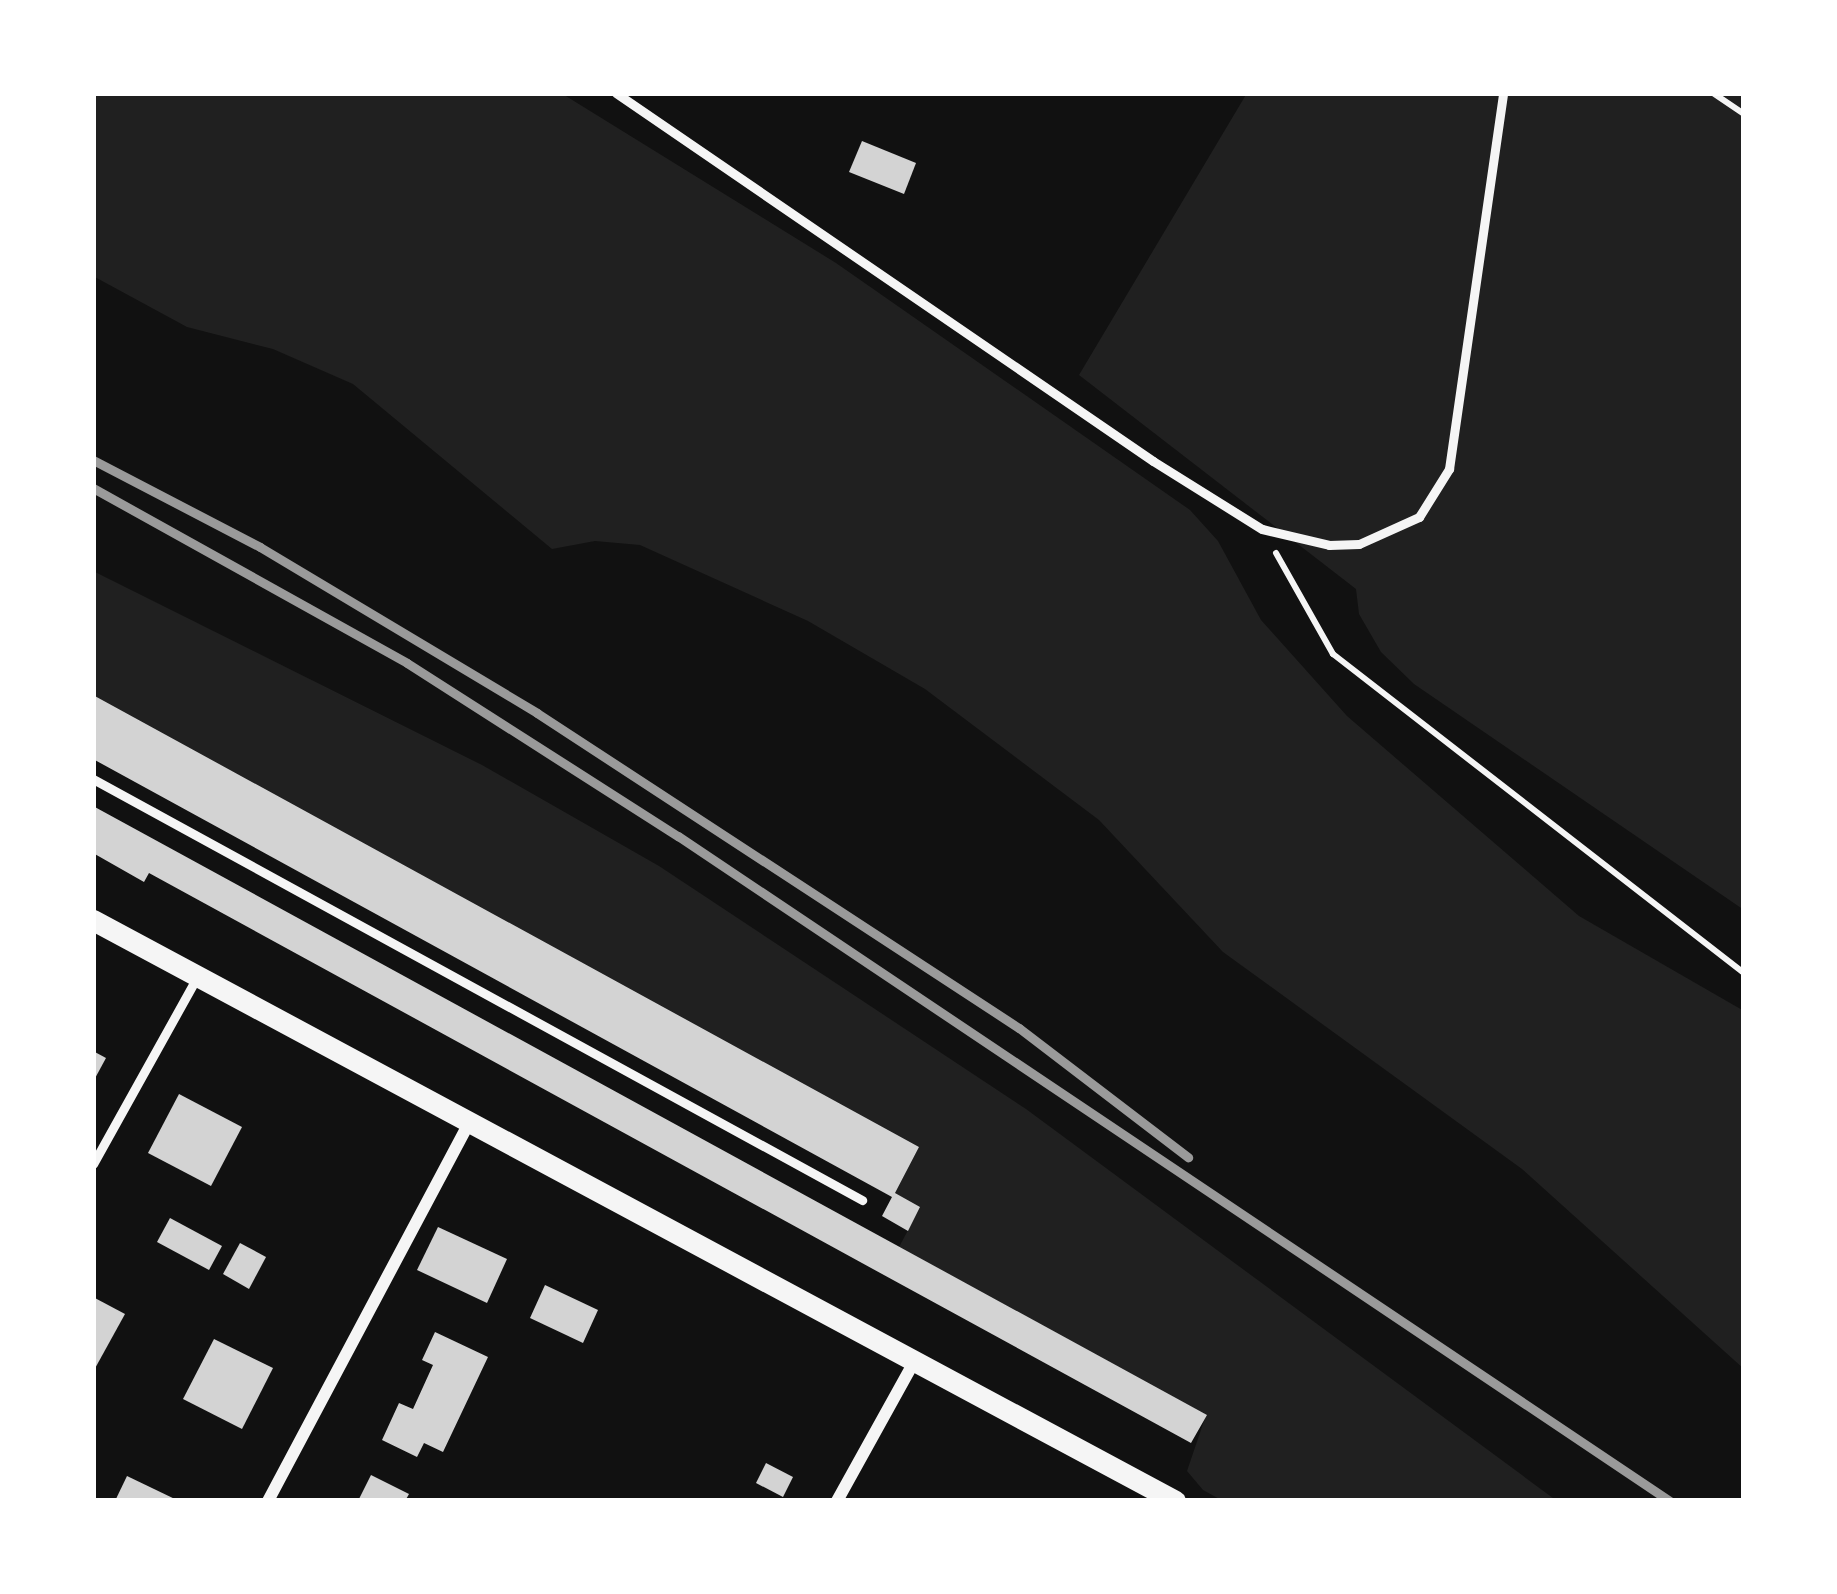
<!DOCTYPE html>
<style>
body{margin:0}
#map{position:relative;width:1837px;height:1594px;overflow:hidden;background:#111;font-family:"Sofia Sans Condensed",sans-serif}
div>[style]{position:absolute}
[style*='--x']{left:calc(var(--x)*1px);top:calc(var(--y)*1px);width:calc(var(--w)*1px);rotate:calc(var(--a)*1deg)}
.green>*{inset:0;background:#202020}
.building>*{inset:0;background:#d3d3d3}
.path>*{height:6px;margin:-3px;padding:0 3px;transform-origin:3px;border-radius:3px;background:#f5f5f5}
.service>*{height:9px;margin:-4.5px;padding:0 4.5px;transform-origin:4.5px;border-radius:4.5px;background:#f5f5f5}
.minor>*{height:12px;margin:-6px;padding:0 6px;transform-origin:6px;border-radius:6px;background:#f5f5f5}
.tertiary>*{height:21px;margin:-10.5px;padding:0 10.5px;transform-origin:10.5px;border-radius:10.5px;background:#f5f5f5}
.rail>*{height:9px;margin:-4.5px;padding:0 4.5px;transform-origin:4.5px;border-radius:4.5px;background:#9a9a9a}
span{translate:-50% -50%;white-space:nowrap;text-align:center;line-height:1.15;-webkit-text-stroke:12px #fff;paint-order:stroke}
.frame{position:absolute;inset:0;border:96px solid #fff;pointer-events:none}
</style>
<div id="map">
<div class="green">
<i style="clip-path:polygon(93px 93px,561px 93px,836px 263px,1190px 510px,1218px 541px,1261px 620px,1347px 716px,1579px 916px,1744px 1011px,1744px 1369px,1522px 1169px,1223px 952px,1099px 820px,925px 689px,808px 621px,640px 545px,595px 541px,552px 549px,353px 384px,273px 349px,187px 327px,93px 276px)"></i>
<i style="clip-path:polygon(1247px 93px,1744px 93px,1744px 910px,1414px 684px,1381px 652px,1359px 614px,1356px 589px,1079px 375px)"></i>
<i style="clip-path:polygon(93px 571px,482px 765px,659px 866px,1026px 1109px,1557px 1501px,1223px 1501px,1203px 1490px,1187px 1471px,1206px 1415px,899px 1247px,920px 1208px,895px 1193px,919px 1147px,93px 695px)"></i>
</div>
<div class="building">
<i style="clip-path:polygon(862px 141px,916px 163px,904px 194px,849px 172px)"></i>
<i style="clip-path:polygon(93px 695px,919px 1147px,895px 1193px,920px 1207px,908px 1231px,882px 1216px,892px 1197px,93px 759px)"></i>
<i style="clip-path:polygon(93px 806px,1207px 1415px,1191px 1443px,149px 873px,144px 882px,93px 853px)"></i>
<i style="clip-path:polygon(93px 1051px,106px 1058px,93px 1082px)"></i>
<i style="clip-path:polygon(179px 1094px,242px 1127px,211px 1186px,148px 1153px)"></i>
<i style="clip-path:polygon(170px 1218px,222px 1246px,209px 1270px,157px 1242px)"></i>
<i style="clip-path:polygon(438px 1227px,507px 1259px,487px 1303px,417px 1270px)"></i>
<i style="clip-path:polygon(240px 1243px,266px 1257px,249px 1289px,223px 1274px)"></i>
<i style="clip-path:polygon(545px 1285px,598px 1310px,583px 1343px,530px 1318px)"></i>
<i style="clip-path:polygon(93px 1297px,125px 1314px,93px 1372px)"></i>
<i style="clip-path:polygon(435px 1332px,488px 1357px,443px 1452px,424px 1443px,417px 1457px,382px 1440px,399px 1403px,413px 1409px,433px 1365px,422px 1360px)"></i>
<i style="clip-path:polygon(214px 1339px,273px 1368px,242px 1429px,183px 1399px)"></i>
<i style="clip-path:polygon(766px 1463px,793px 1477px,783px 1497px,756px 1483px)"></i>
<i style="clip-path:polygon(371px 1475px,409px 1494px,405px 1501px,358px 1501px)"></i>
<i style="clip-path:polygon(127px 1476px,179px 1501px,115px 1501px)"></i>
</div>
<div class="path">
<i style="--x:1713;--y:93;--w:37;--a:34"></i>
<i style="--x:1276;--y:553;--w:116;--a:60.6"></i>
<i style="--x:1333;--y:654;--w:520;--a:37.82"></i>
</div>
<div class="service">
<i style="--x:616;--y:93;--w:651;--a:34.42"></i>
<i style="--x:1153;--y:461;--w:128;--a:32"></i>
<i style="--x:1262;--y:529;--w:69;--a:13.4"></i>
<i style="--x:1329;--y:545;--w:30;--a:-2"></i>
<i style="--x:1359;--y:544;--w:66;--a:-24.2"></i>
<i style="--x:1419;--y:517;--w:57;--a:-58"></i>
<i style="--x:1449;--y:469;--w:380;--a:-81.8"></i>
<i style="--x:93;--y:779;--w:877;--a:28.7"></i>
<i style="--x:93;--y:1164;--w:216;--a:-60.9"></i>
</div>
<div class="minor">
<i style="--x:268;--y:1501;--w:430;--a:-62"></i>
<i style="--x:837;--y:1501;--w:161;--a:-61"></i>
</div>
<div class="tertiary">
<i style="--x:93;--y:920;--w:1228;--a:28.23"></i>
</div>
<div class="rail">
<i style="--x:93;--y:460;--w:188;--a:27.5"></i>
<i style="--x:260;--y:547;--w:323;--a:30.9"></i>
<i style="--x:537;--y:713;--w:576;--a:33.17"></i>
<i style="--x:1019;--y:1028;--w:213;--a:37.4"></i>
<i style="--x:93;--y:488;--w:359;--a:29.1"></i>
<i style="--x:407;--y:663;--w:322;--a:32.6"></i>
<i style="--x:678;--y:836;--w:1194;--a:33.84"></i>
</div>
<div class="frame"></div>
</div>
